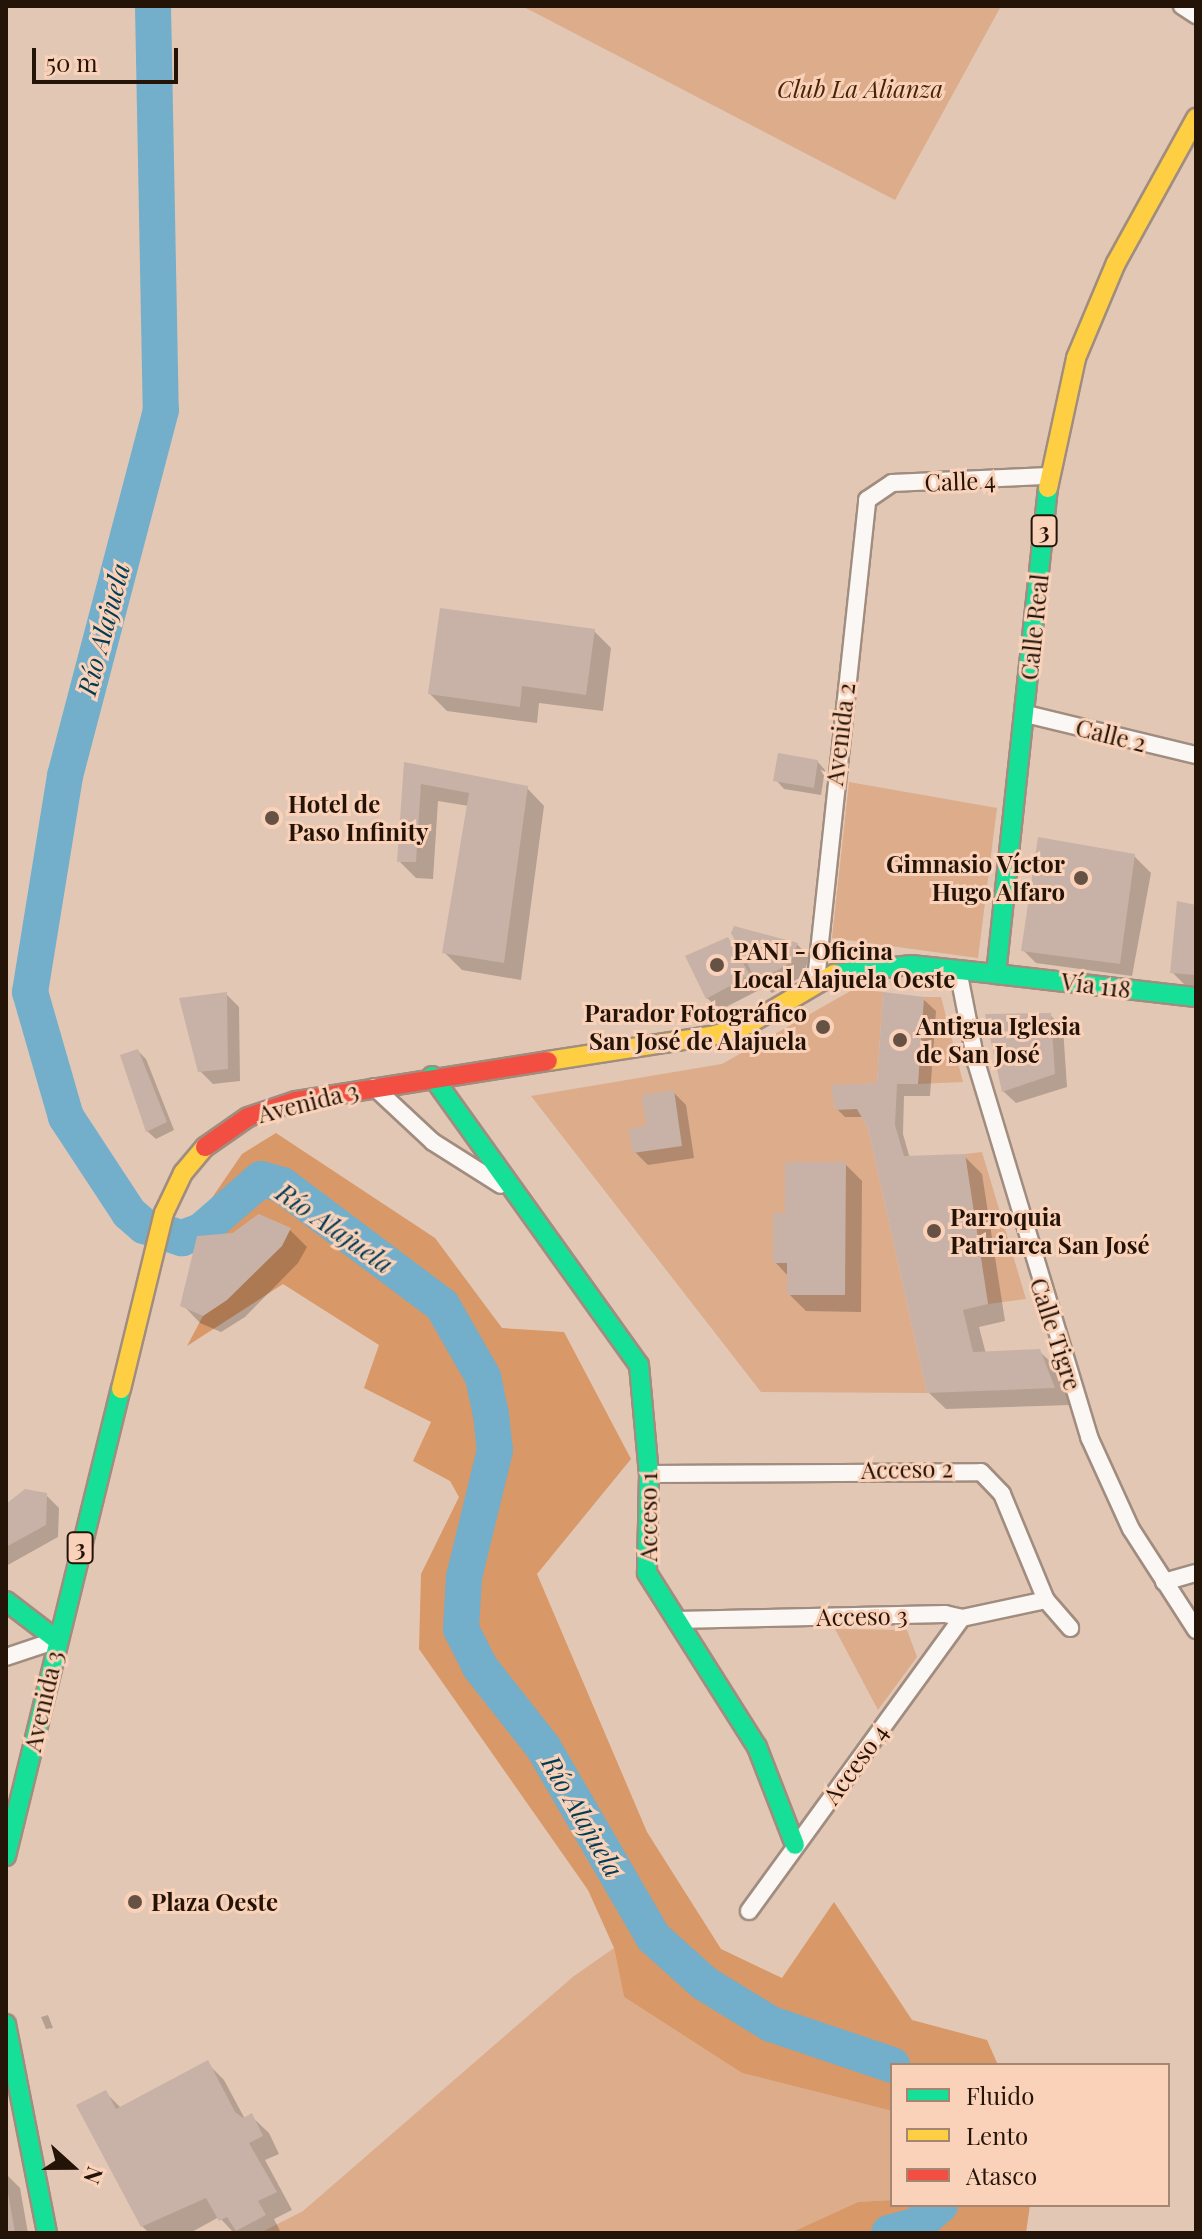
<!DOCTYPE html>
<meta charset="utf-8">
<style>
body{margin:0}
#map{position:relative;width:1202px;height:2239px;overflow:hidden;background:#e2c7b5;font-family:"Playfair Display",serif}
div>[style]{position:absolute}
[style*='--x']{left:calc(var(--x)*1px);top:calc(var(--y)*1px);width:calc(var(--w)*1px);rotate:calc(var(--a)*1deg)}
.green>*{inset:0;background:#dcac8b}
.forest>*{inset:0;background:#d89867}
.shadow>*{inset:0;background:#0003}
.river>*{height:36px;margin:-18px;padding:0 18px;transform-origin:18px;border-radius:18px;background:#73aecb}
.building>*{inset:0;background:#c8b1a6}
.roads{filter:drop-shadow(2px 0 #a18d7f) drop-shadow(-2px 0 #a18d7f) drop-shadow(0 2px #a18d7f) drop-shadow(0 -2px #a18d7f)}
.street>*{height:16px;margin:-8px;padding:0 8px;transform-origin:8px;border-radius:8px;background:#fbf7f4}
.fast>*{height:18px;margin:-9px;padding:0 9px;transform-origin:9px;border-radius:9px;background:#16e098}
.slow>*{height:18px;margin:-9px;padding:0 9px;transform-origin:9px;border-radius:9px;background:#ffcf43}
.jam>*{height:18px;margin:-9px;padding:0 9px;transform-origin:9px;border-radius:9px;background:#f24e42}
.dots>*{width:22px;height:22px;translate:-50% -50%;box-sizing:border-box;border:4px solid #fad2b9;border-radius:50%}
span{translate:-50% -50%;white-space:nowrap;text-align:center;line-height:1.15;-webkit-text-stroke:6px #fad2b9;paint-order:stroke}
.shield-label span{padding:2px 6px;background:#fad2b9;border:2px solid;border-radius:6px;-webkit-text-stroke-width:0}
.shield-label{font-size:22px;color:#241307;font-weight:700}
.park-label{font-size:24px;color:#482305;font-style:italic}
.street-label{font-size:24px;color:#241307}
.poi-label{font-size:24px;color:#241307;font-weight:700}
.left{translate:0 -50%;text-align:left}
.right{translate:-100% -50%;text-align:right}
.water-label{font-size:26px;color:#013c55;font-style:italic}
.frame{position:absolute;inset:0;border:8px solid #241307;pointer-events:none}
.legend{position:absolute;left:890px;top:2063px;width:280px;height:144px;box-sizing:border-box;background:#fad2b9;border:2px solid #a48672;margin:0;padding:10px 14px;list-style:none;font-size:24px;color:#241307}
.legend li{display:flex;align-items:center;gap:16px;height:40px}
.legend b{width:40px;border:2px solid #a48672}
.north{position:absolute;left:32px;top:2127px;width:80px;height:80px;-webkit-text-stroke:6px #fad2b9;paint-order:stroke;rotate:111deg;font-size:22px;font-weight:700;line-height:32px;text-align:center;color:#241307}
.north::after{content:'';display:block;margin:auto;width:28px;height:36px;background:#241307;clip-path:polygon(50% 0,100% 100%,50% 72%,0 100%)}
.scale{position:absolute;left:32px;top:48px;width:146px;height:36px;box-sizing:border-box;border:4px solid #241307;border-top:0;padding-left:10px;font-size:24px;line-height:28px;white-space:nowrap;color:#241307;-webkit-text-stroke:6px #fad2b9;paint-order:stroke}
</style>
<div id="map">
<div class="green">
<i style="clip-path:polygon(522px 6px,1001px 6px,895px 200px)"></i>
<i style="clip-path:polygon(849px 782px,997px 808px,978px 958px,832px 938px)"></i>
<i style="clip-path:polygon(854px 989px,883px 992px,877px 1083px,832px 1086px,835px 1109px,857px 1109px,868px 1128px,927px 1393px,761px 1392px,531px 1096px,722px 1064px)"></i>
<i style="clip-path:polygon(924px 997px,941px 997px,963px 1082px,918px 1084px)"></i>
<i style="clip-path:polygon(982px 1152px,1026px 1299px,988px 1304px,965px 1154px)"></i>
<i style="clip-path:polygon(835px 1629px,907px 1630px,917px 1657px,878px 1710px)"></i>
<i style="clip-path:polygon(614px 1948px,624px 1997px,742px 2073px,892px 2111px,892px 2200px,858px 2202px,790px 2233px,260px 2233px,303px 2211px,574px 1976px)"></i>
</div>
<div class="forest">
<i style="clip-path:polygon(276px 1133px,435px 1238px,502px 1328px,564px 1332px,631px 1459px,537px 1574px,647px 1832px,721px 1949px,782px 1978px,834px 1902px,912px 2020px,987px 2040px,998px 2065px,892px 2065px,892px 2111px,742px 2073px,624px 1997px,614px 1948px,588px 1890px,419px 1649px,421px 1574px,459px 1497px,450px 1481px,413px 1461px,431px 1422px,364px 1388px,379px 1345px,283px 1284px,187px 1346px,203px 1316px,220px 1300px,259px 1214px,233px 1233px,179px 1246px,242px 1154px)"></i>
<i style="clip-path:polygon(892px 2200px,892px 2205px,1030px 2205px,1026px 2233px,790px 2233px,858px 2202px)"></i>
</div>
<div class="shadow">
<i style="clip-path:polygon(594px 631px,611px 648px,603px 711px,539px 703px,537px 723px,447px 711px,430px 694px)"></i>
<i style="clip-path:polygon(817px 761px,825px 770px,821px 795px,784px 789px,776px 780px)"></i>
<i style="clip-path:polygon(405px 765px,527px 788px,544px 806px,521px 980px,462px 970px,444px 952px,469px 806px,438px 801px,433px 879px,416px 878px,399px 861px)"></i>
<i style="clip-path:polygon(1134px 856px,1151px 873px,1132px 976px,1036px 963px,1023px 950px)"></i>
<i style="clip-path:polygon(1196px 907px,1196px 986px,1185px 985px,1172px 972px)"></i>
<i style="clip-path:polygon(727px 939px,744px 956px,797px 944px,809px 957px,803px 976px,772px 993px,765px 987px,720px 1010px,707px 998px)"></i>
<i style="clip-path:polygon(226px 994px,239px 1007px,240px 1081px,213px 1084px,200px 1071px)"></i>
<i style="clip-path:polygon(923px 999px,936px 1011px,930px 1096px,904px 1096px,903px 1134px,910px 1159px,964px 1156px,982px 1174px,1005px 1321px,979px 1327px,986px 1354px,1039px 1351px,1057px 1368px,1070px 1405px,946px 1409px,928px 1392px,870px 1128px,864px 1117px,845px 1117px,837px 1109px,883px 1086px)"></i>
<i style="clip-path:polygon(1050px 1015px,1063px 1028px,1067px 1087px,1016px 1103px,1003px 1091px)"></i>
<i style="clip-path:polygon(138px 1051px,146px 1059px,174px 1130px,156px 1139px,147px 1131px)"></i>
<i style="clip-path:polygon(673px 1092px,686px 1105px,694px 1158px,648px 1165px,635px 1152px)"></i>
<i style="clip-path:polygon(845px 1164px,862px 1181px,861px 1312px,806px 1311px,789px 1294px,789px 1277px,775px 1262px,787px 1215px)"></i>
<i style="clip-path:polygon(290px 1230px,307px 1247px,298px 1263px,245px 1317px,221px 1332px,200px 1323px,183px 1305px)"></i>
<i style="clip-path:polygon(46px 1495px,59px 1508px,58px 1537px,6px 1566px,6px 1506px)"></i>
<i style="clip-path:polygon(48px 2015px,53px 2028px,46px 2029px,41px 2017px)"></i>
<i style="clip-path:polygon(207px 2063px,224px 2080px,245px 2119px,251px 2116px,269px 2133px,279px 2154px,265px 2160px,292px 2210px,274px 2219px,281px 2233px,234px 2233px,219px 2217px,190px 2233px,149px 2233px,142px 2226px,105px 2092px,121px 2108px)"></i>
<i style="clip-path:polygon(6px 2174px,20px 2188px,28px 2233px,6px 2233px)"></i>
</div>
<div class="river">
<i style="--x:153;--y:6;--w:404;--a:88.9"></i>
<i style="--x:161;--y:410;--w:378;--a:104.7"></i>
<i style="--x:65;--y:776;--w:219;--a:99.2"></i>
<i style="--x:30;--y:992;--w:130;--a:73.9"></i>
<i style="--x:66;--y:1117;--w:115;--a:56.7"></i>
<i style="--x:129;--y:1213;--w:20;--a:41"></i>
<i style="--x:144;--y:1226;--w:40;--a:18"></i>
<i style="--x:182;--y:1238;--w:20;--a:-20"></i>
<i style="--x:201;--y:1231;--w:79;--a:-40.9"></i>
<i style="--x:261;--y:1179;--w:22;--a:16"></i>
<i style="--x:282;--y:1185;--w:200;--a:36.9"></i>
<i style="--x:442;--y:1305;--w:83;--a:60.3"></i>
<i style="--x:483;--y:1377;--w:38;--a:78"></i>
<i style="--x:491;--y:1414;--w:36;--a:84"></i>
<i style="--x:495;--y:1450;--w:131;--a:103.7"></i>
<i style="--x:464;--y:1577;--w:52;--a:93.3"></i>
<i style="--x:461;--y:1629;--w:42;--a:63.4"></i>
<i style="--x:480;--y:1667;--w:102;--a:51.8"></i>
<i style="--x:543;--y:1747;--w:220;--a:59.9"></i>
<i style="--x:653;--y:1937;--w:69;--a:42"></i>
<i style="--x:704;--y:1983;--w:79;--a:31.5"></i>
<i style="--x:771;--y:2024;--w:128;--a:18.7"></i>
<i style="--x:889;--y:2233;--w:28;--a:-15"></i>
<i style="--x:916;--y:2226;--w:32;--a:-41"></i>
</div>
<div class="building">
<i style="clip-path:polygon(440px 608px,595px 629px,586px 695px,522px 686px,520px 707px,428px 694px)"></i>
<i style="clip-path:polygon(778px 753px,818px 760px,814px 788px,773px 781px)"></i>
<i style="clip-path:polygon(404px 762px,528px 786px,504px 963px,442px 953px,469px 793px,421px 784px,416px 862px,397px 862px)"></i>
<i style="clip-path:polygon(1038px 837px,1135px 854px,1120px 964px,1021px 951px)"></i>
<i style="clip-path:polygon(1177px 901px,1196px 905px,1196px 975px,1170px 973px)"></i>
<i style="clip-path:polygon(734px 926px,798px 943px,790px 963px,757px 982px,731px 933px)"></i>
<i style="clip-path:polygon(728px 937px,750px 975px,706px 999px,685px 956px)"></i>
<i style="clip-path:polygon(227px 992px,228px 1069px,198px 1072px,179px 998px)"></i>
<i style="clip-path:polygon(883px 992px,924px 997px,918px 1084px,897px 1084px,895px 1125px,904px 1156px,965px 1154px,988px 1304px,963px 1310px,973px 1352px,1040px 1349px,1055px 1388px,927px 1393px,868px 1128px,857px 1109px,835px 1110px,831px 1085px,877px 1083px)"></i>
<i style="clip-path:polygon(1051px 1013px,1055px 1074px,1002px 1092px,985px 1014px)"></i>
<i style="clip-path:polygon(138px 1049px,167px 1122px,146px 1132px,120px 1055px)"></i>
<i style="clip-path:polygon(674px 1090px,682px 1146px,633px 1153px,629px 1129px,646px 1126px,642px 1095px)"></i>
<i style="clip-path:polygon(785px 1162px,846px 1162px,845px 1295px,787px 1295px,787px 1263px,773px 1263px,773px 1213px,785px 1213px)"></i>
<i style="clip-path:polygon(259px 1214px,291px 1228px,282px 1246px,227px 1300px,203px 1316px,180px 1306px,197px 1236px,233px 1233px)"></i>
<i style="clip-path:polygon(25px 1489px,47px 1493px,46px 1525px,6px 1547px,6px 1504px)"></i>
<i style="clip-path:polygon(208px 2060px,235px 2112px,243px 2118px,252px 2113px,263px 2136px,249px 2143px,277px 2192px,258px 2201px,266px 2215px,236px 2231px,227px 2217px,219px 2221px,206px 2198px,141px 2227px,76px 2105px,106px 2090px,116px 2109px)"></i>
<i style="clip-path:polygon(6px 2192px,8px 2192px,15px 2233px,6px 2233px)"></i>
</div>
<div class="roads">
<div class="street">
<i style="--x:1182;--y:6;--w:17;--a:33"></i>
<i style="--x:1026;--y:714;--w:175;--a:13.6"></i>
<i style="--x:958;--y:970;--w:94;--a:78.9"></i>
<i style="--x:976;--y:1062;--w:392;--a:73.2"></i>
<i style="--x:1089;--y:1437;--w:101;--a:65.5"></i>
<i style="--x:1131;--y:1529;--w:120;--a:57.2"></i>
<i style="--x:816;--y:980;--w:483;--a:-83.9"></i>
<i style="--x:867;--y:500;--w:30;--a:-34"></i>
<i style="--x:892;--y:483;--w:157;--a:-2.6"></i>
<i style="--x:374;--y:1087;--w:81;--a:43"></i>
<i style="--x:433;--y:1142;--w:80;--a:32.3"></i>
<i style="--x:649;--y:1474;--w:332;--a:-0.3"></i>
<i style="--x:981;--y:1472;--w:30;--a:46"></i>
<i style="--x:1002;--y:1494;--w:115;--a:67.5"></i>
<i style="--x:1046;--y:1600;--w:37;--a:49"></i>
<i style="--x:1164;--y:1582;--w:33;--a:-16"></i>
<i style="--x:676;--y:1620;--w:269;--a:-1.3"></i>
<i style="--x:945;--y:1614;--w:17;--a:13"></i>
<i style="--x:962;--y:1618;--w:86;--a:-12.1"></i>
<i style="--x:6;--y:1657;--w:54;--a:-18.4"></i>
<i style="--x:749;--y:1911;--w:362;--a:-54"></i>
</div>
<div class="fast">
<i style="--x:834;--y:974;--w:78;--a:-6.7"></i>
<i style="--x:911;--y:965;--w:85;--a:6"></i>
<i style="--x:996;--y:974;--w:489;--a:-83.9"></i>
<i style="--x:996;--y:974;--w:201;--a:6.6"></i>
<i style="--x:432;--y:1076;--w:355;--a:54.4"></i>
<i style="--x:639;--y:1365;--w:109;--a:84.8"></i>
<i style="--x:649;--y:1474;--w:99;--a:91.2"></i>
<i style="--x:647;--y:1573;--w:206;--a:57.7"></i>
<i style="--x:757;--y:1747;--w:105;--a:68.8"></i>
<i style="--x:6;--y:1601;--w:64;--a:37.4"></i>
<i style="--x:6;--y:1856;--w:481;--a:-76.2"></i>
<i style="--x:6;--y:2024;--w:213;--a:78.9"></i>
</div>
<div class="slow">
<i style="--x:1048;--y:488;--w:133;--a:-77.8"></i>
<i style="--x:1076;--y:358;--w:103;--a:-67.2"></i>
<i style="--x:1116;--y:263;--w:166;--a:-61.1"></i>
<i style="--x:548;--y:1061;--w:169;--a:-8.8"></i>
<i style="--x:715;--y:1035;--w:36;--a:-18"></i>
<i style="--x:749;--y:1024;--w:99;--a:-30.5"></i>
<i style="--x:121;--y:1389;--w:181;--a:-76.3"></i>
<i style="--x:164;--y:1213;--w:44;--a:-64.6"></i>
<i style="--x:183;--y:1173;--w:34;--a:-50"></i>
</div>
<div class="jam">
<i style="--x:205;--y:1147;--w:52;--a:-34.9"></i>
<i style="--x:248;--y:1117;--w:51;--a:-18.4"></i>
<i style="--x:296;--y:1101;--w:255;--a:-9"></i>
</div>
</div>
<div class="dots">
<i style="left:272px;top:818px;background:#665244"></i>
<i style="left:1081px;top:878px;background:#665244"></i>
<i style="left:717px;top:965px;background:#665244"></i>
<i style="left:823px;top:1027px;background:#665244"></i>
<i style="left:900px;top:1040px;background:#665244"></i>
<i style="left:934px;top:1231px;background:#665244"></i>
<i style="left:135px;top:1902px;background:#665244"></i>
</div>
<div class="shield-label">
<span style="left:1044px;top:531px">3</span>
<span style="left:80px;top:1548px">3</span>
</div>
<div class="park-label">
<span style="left:860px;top:89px">Club La Alianza</span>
</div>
<div class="street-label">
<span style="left:960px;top:481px;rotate:-2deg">Calle 4</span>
<span style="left:1034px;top:627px;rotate:-84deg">Calle Real</span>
<span style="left:840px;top:734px;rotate:-83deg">Avenida 2</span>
<span style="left:1111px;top:735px;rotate:14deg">Calle 2</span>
<span style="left:1096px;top:985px;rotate:7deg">Vía 118</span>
<span style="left:308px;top:1102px;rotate:-14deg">Avenida 3</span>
<span style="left:1056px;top:1334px;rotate:72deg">Calle Tigre</span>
<span style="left:907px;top:1469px;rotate:-1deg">Acceso 2</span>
<span style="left:648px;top:1517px;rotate:-90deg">Acceso 1</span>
<span style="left:862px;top:1616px;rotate:-1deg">Acceso 3</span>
<span style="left:43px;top:1701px;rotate:-77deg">Avenida 3</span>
<span style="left:855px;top:1764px;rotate:-54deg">Acceso 4</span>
</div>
<div class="poi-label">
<span class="left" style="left:288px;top:818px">Hotel de<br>Paso Infinity</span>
<span class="right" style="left:1065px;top:878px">Gimnasio Víctor<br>Hugo Alfaro</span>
<span class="left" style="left:733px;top:965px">PANI - Oficina<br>Local Alajuela Oeste</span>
<span class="right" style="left:807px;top:1027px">Parador Fotográfico<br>San José de Alajuela</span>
<span class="left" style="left:916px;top:1040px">Antigua Iglesia<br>de San José</span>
<span class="left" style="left:950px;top:1231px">Parroquia<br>Patriarca San José</span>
<span class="left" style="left:151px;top:1902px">Plaza Oeste</span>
</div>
<div class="water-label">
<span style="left:103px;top:629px;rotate:-75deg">Río Alajuela</span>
<span style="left:335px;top:1228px;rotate:35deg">Río Alajuela</span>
<span style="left:583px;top:1816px;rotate:60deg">Río Alajuela</span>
</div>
<div class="frame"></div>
<ul class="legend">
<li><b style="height:10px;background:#16e098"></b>Fluido</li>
<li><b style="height:10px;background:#ffcf43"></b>Lento</li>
<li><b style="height:10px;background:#f24e42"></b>Atasco</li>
</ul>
<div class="north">N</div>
<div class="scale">50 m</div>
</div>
